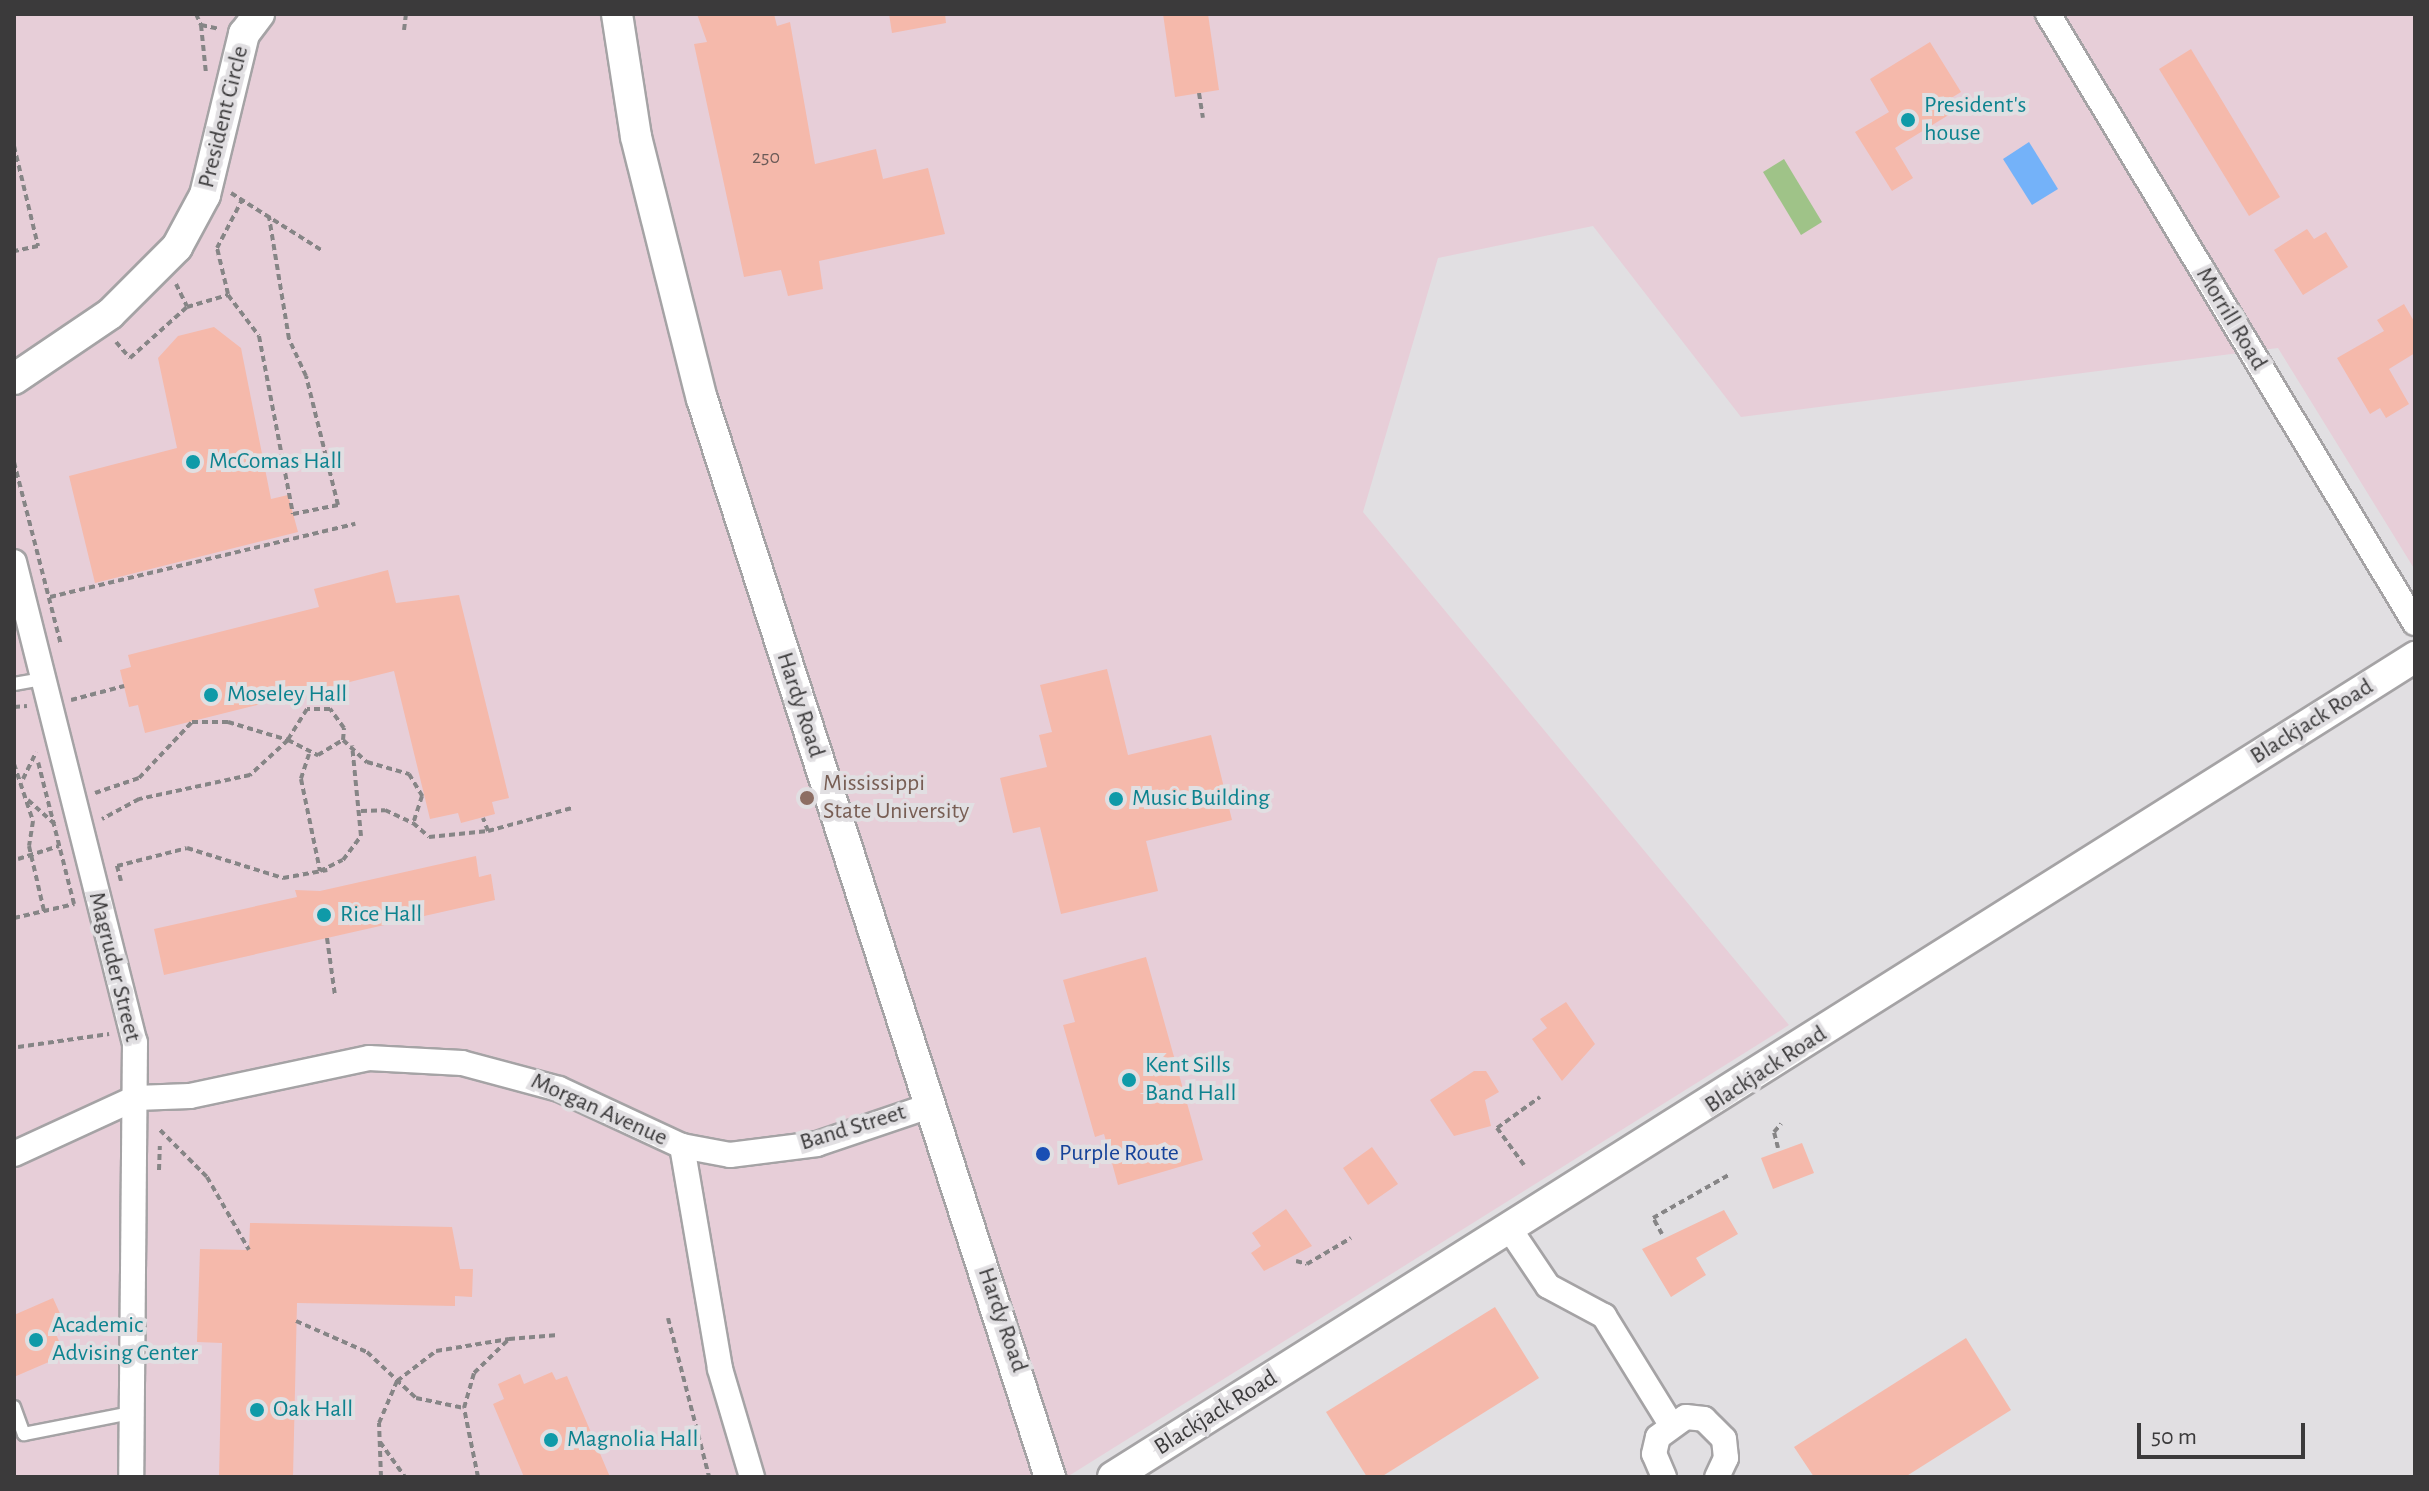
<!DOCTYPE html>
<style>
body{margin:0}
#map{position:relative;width:2429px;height:1491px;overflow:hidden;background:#e1dfe2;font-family:"Alegreya Sans",sans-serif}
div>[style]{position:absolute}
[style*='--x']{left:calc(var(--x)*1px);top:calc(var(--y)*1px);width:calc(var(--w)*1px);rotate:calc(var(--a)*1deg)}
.education>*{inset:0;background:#e7ced8}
.green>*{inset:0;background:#9fc388}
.water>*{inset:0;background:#74b2f9}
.building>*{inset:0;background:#f5b9ab}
.path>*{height:4px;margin-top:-2px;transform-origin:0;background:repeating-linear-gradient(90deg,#868586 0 6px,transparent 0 10px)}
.roads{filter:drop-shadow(2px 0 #a5a3a5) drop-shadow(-2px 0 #a5a3a5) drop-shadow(0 2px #a5a3a5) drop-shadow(0 -2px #a5a3a5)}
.service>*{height:12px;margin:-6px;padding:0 6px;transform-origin:6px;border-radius:6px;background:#fff}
.minor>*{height:24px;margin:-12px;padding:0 12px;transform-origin:12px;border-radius:12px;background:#fff}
.tertiary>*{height:30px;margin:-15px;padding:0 15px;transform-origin:15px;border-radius:15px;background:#fff}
.dots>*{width:22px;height:22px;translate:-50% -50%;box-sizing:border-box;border:4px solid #e1dfe2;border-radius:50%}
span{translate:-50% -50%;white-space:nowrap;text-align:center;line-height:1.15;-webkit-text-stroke:8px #e1dfe2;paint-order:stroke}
.number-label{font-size:20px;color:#6a5a57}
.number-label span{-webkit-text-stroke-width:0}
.culture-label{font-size:24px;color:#0d838f}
.left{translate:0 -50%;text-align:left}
.street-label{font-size:24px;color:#3b3a3b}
.education-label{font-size:24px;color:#785e54}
.transit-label{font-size:24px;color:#164399}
.frame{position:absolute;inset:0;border:16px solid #3b3a3b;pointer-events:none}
.scale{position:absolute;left:2137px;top:1423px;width:168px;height:36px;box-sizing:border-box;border:4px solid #3b3a3b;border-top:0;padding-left:10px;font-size:24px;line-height:28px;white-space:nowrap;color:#3b3a3b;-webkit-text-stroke:6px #e1dfe2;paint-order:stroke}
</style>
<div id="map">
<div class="education">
<i style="clip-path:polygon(14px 14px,2415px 14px,2415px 570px,2278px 348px,1741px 417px,1593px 226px,1438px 258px,1363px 512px,1789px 1025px,1067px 1477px,14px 1477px)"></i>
</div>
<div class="green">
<i style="clip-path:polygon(1784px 159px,1822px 222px,1801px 235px,1763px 172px)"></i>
</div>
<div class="water">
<i style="clip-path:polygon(2029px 142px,2058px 189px,2032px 205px,2003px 159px)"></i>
</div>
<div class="building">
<i style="clip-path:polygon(697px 14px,774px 14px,777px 26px,790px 22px,815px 164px,876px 149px,883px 179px,928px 168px,945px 234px,819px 261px,823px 289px,788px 296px,781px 270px,744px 277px,694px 44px,707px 42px)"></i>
<i style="clip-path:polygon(889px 14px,945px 14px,946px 23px,892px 33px)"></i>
<i style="clip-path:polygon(1163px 14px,1208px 14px,1219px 90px,1175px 97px)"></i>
<i style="clip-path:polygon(1930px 42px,1961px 92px,1948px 100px,1955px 111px,1895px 148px,1913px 178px,1892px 191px,1855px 132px,1889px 112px,1870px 79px)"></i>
<i style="clip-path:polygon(2191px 49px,2280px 197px,2249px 216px,2159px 69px)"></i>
<i style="clip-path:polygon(2307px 229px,2314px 239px,2326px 232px,2348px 267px,2303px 295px,2274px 250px)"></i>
<i style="clip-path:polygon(2404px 304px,2415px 323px,2415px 353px,2389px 369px,2409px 404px,2386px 418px,2380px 408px,2370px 414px,2337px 358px,2384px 331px,2377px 320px)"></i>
<i style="clip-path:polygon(214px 327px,241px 348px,271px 499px,288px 495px,298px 532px,95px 583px,69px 476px,177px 448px,158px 358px,178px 336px)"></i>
<i style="clip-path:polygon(388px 570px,396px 603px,459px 595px,509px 798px,492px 802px,495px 814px,461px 823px,458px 813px,430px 819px,394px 671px,145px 733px,138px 705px,129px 707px,120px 670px,131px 667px,128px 655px,319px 607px,314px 589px)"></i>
<i style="clip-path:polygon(1107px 669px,1128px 755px,1211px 735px,1232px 820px,1146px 841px,1158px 891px,1061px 914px,1040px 827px,1013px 833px,1000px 778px,1047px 767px,1039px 735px,1052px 732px,1040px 685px)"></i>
<i style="clip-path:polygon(476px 856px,479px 877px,491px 874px,495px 900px,164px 975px,154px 929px,297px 897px,295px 890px,320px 891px)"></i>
<i style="clip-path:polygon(1146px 957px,1203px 1160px,1118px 1185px,1104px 1134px,1095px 1137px,1063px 1025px,1075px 1022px,1063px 980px)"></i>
<i style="clip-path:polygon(1566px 1002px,1595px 1044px,1562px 1081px,1532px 1039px,1547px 1028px,1540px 1019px)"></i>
<i style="clip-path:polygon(1474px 1071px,1486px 1071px,1499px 1092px,1485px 1100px,1491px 1126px,1454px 1136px,1430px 1100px)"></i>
<i style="clip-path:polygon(1802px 1143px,1814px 1173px,1773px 1189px,1761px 1158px)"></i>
<i style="clip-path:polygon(1372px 1147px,1398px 1184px,1368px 1205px,1343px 1168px)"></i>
<i style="clip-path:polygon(1286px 1209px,1312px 1246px,1264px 1271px,1251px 1253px,1261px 1246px,1252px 1233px)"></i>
<i style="clip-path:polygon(1724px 1210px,1738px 1234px,1696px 1258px,1706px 1275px,1671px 1297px,1642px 1249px)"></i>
<i style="clip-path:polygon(250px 1223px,452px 1227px,460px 1269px,473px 1269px,472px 1297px,455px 1296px,455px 1306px,297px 1303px,293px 1477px,219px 1477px,222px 1343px,197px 1342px,200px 1249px,249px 1250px)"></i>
<i style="clip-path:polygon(53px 1298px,63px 1320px,52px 1325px,65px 1355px,14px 1377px,14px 1315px)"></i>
<i style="clip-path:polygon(1495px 1307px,1539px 1378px,1381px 1477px,1367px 1477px,1326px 1412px)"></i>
<i style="clip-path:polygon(1966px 1338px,2011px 1410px,1905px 1477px,1814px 1477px,1794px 1447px)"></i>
<i style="clip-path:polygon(552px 1372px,556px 1380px,567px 1376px,610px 1477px,524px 1477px,493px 1404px,504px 1399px,498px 1384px,520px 1374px,524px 1384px)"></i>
</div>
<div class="path">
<i style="--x:196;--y:14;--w:12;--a:66"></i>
<i style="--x:201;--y:25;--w:19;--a:12"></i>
<i style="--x:201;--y:25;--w:48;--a:84.1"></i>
<i style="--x:404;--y:30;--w:16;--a:-83"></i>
<i style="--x:14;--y:47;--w:14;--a:90"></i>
<i style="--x:1199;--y:93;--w:25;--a:81"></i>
<i style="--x:14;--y:146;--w:103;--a:76.5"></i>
<i style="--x:38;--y:246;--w:25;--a:168"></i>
<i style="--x:231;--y:193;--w:107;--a:32.3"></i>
<i style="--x:176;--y:284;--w:25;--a:64"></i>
<i style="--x:228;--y:294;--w:47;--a:-103.4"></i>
<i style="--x:217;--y:248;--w:54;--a:-62.5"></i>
<i style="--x:116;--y:342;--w:21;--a:49"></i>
<i style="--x:130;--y:358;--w:76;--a:-41.8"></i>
<i style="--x:187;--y:307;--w:43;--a:-16.3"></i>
<i style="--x:228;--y:295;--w:51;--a:52.9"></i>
<i style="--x:259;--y:336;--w:181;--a:79.2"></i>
<i style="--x:293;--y:514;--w:46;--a:-11.3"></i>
<i style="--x:338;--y:505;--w:133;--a:-103.9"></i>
<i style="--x:306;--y:376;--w:41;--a:-114.7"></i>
<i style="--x:289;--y:339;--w:124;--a:-99.3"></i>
<i style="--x:14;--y:462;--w:189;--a:75.6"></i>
<i style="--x:50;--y:597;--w:314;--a:-13.5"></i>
<i style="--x:71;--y:700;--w:55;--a:-14.8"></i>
<i style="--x:14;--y:707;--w:13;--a:-4"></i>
<i style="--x:343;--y:740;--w:33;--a:43"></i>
<i style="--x:367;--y:762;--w:44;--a:15.9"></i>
<i style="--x:409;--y:774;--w:26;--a:59"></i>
<i style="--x:422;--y:796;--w:28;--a:108"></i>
<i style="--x:413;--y:823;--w:21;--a:41"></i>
<i style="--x:429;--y:837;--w:59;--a:-5.8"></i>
<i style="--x:488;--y:831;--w:14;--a:-111"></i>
<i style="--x:309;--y:754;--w:26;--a:108"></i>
<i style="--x:301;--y:779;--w:94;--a:78.3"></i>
<i style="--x:320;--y:871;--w:25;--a:-26"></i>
<i style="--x:343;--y:860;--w:30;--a:-53"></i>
<i style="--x:361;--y:836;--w:91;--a:-95.6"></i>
<i style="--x:14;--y:764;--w:60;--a:71.6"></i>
<i style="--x:33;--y:821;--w:25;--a:99"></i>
<i style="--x:29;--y:846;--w:67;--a:77"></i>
<i style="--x:23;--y:779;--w:30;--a:-64"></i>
<i style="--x:95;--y:793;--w:46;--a:-18.8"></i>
<i style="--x:139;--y:778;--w:77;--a:-46.6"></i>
<i style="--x:192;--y:722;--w:36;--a:0"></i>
<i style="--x:228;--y:722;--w:63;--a:16.7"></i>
<i style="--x:288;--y:740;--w:34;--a:27"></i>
<i style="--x:318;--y:755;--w:29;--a:-31"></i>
<i style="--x:343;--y:740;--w:12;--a:-85"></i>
<i style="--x:344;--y:728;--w:24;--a:-126"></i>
<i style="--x:330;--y:709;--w:23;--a:180"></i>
<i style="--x:307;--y:709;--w:36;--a:122"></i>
<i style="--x:288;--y:740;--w:52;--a:137.4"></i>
<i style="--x:250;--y:775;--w:114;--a:167.8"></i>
<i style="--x:139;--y:799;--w:42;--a:151.6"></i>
<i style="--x:28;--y:800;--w:40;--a:42"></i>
<i style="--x:361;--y:811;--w:24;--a:-2"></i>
<i style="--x:385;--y:810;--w:31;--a:25"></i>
<i style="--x:488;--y:831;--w:87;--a:-15.3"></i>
<i style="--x:18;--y:859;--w:43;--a:-17.6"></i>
<i style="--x:121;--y:881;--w:16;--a:-105"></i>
<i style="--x:117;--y:866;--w:72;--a:-14.4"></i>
<i style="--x:187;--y:848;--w:101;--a:17.4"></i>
<i style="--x:283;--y:878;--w:45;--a:-10.3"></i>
<i style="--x:14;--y:918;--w:62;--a:-13.1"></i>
<i style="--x:74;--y:904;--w:146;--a:-104.2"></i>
<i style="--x:327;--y:938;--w:59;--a:82.1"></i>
<i style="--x:18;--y:1047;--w:92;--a:-8.1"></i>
<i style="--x:160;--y:1130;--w:66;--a:45"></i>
<i style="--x:207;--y:1177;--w:84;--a:60.1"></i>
<i style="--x:1778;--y:1148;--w:16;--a:-104"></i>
<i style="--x:1774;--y:1132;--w:11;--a:-49"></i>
<i style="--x:1524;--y:1165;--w:46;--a:-126.1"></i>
<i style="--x:1497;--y:1128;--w:53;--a:-35.8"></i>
<i style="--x:159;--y:1170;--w:24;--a:-88"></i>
<i style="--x:1662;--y:1234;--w:18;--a:-119"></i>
<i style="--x:1653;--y:1218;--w:89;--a:-29.7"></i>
<i style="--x:1296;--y:1261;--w:11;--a:15"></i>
<i style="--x:1307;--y:1264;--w:51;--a:-30.6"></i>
<i style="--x:668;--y:1318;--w:164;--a:75.5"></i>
<i style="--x:296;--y:1321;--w:77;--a:23.6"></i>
<i style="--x:367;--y:1352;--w:67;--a:43.2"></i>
<i style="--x:416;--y:1398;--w:49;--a:11.8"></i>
<i style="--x:380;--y:1442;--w:43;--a:54.5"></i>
<i style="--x:381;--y:1477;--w:54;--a:-92.1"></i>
<i style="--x:379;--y:1423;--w:46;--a:-66.8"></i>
<i style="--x:397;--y:1381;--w:49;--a:-37.6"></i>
<i style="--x:436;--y:1351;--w:74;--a:-9.3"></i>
<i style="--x:478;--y:1477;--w:70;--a:-101.5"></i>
<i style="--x:464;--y:1408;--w:36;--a:-74"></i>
<i style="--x:474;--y:1373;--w:49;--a:-44.2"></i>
<i style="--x:509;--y:1339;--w:49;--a:-4.7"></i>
</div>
<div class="roads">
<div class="service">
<i style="--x:14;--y:684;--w:28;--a:-10"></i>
<i style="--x:14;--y:1407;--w:29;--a:70"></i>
<i style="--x:24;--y:1434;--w:108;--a:-11.2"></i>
</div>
<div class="minor">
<i style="--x:2048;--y:14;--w:711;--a:58.93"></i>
<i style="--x:14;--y:562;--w:495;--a:75.9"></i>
<i style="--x:135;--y:1042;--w:435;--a:90.5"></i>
<i style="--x:682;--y:1146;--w:49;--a:10.6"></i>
<i style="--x:730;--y:1155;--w:88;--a:-7.2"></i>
<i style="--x:817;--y:1144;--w:118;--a:-18.7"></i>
<i style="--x:14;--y:1154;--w:134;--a:-24.7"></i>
<i style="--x:136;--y:1098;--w:54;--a:-2.1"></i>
<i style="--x:190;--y:1096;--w:183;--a:-12"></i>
<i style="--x:369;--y:1058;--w:93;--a:3.1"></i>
<i style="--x:462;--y:1063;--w:100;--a:15"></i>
<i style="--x:559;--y:1089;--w:136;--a:24.9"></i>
<i style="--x:682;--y:1146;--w:226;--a:80.3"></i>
<i style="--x:720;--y:1369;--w:113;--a:73.5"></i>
<i style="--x:1511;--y:1231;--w:66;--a:56.1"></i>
<i style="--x:1548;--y:1286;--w:64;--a:28.2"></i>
<i style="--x:1604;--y:1316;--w:126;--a:58.3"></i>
<i style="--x:1664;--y:1477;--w:25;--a:-113"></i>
<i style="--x:1654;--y:1454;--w:17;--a:-77"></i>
<i style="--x:1658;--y:1437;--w:34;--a:-36"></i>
<i style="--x:1686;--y:1417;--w:18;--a:6"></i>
<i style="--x:1704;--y:1419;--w:28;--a:45"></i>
<i style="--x:1724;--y:1439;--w:19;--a:84"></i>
<i style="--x:1726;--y:1458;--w:21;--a:115"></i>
</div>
<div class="tertiary">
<i style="--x:617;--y:14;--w:124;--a:81.2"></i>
<i style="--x:636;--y:137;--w:270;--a:75.9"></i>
<i style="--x:702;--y:399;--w:1133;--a:72.11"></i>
<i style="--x:14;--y:379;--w:116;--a:-34.1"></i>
<i style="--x:110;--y:314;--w:95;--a:-45"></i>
<i style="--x:177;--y:247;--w:59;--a:-61.7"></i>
<i style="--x:205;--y:195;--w:166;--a:-76.4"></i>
<i style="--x:244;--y:34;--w:25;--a:-53"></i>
<i style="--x:1113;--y:1477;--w:1539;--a:-32.2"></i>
</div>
</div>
<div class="dots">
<i style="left:1908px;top:120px;background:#0f9aa8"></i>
<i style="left:193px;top:462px;background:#0f9aa8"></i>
<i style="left:211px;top:695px;background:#0f9aa8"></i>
<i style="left:807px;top:798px;background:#8d6e63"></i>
<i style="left:1116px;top:799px;background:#0f9aa8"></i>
<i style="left:324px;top:915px;background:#0f9aa8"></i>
<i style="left:1129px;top:1080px;background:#0f9aa8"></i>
<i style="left:1043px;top:1154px;background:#1a4fb4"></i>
<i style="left:36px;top:1340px;background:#0f9aa8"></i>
<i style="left:257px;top:1410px;background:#0f9aa8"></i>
<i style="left:551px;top:1440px;background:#0f9aa8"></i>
</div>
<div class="number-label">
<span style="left:766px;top:157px">250</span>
</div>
<div class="culture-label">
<span class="left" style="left:1924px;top:120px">President's<br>house</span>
<span class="left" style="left:209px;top:462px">McComas Hall</span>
<span class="left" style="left:227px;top:695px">Moseley Hall</span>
<span class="left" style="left:1132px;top:799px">Music Building</span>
<span class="left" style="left:340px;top:915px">Rice Hall</span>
<span class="left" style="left:1145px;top:1080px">Kent Sills<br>Band Hall</span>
<span class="left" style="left:52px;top:1340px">Academic<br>Advising Center</span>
<span class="left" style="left:273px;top:1410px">Oak Hall</span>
<span class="left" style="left:567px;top:1440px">Magnolia Hall</span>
</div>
<div class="street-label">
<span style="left:224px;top:117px;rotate:-76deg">President Circle</span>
<span style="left:2231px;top:319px;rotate:59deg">Morrill Road</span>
<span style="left:800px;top:705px;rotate:72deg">Hardy Road</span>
<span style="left:2312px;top:722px;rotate:-32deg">Blackjack Road</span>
<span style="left:114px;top:967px;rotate:76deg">Magruder Street</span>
<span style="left:1766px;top:1070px;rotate:-33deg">Blackjack Road</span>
<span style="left:599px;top:1110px;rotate:24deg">Morgan Avenue</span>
<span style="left:853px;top:1128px;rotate:-17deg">Band Street</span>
<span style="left:1002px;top:1320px;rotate:71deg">Hardy Road</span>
<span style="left:1216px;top:1413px;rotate:-32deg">Blackjack Road</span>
</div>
<div class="education-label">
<span class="left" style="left:823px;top:798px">Mississippi<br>State University</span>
</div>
<div class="transit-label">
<span class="left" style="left:1059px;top:1154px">Purple Route</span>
</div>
<div class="frame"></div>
<div class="scale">50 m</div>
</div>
